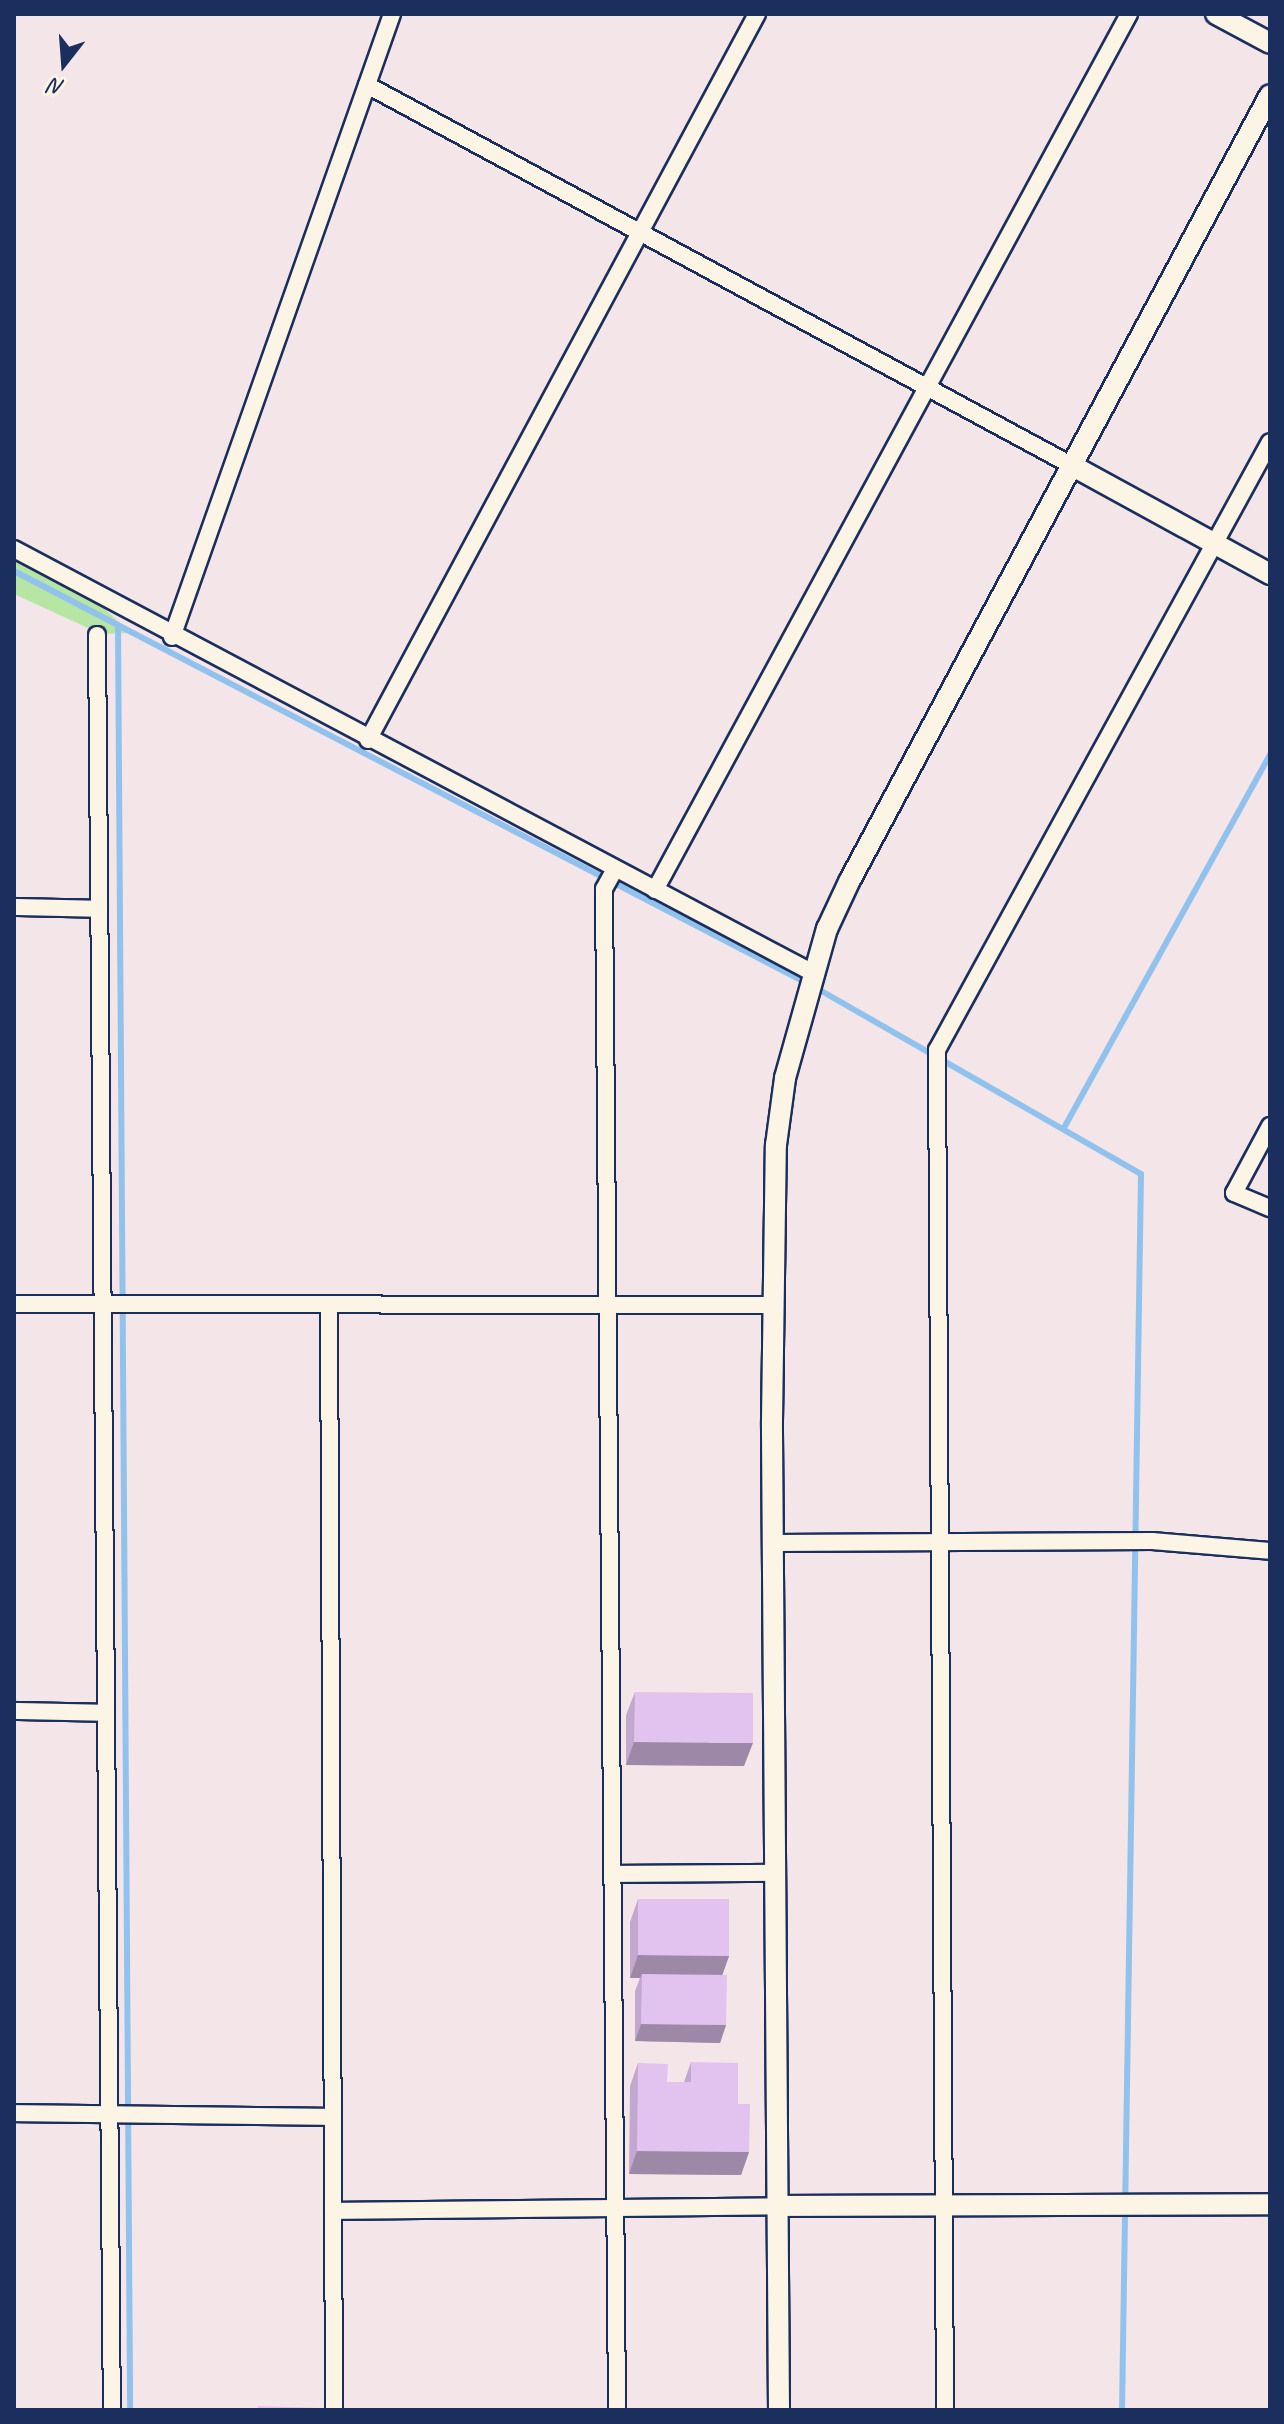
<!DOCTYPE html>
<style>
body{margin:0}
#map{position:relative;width:1284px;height:2424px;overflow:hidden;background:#f4e6e8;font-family:Caveat,sans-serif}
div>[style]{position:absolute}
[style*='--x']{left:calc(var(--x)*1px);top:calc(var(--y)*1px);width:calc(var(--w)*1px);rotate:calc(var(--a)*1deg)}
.green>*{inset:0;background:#b6e5a4}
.stream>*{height:6px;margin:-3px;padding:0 3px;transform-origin:3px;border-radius:3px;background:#91c2ed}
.roads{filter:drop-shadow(2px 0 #1b2f5e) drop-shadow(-2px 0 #1b2f5e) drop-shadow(0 2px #1b2f5e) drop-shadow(0 -2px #1b2f5e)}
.minor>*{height:16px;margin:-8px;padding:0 8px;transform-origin:8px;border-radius:8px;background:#fcf5e5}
.tertiary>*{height:20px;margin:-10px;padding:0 10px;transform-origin:10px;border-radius:10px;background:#fcf5e5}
.wall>*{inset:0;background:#c2a7ce}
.shaded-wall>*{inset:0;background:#9e88a7}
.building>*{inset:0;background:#e2c2ef}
span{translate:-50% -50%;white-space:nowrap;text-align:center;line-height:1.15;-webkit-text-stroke:8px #fcf5e5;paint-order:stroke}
.frame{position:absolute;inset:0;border:16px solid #1b2f5e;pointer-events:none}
.north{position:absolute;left:24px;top:24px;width:80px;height:80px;-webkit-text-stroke:6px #fcf5e5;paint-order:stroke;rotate:197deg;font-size:22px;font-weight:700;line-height:32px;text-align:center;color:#1b2f5e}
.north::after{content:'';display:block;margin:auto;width:28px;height:36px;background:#1b2f5e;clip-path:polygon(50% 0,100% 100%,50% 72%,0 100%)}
</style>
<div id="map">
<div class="green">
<i style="clip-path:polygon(14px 553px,97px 602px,131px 633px,101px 634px,14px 594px)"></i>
</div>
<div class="stream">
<i style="--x:14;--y:571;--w:906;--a:27.47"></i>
<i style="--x:818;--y:989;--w:372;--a:29.8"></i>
<i style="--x:1141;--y:1174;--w:1236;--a:90.88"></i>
<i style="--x:118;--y:626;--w:1784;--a:89.61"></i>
<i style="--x:1065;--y:1126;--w:425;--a:-61.1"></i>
</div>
<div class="roads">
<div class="minor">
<i style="--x:367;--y:85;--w:800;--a:28.36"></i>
<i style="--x:14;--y:549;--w:905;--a:27.95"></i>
<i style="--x:97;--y:635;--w:1775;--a:89.52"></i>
<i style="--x:172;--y:637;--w:661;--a:-70.55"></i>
<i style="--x:368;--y:740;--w:824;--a:-61.82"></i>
<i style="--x:615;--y:869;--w:23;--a:119"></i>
<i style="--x:604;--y:889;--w:1521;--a:89.51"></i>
<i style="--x:655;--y:890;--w:996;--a:-61.58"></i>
<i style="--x:14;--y:907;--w:85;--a:1.3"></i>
<i style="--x:1270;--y:1126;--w:76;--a:118.2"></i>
<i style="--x:1234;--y:1193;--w:39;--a:23"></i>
<i style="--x:14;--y:1304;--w:759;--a:0.08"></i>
<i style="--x:329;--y:1307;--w:1103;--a:89.74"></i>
<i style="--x:773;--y:1543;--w:379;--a:-0.3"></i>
<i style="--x:1152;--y:1541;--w:118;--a:4.8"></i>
<i style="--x:14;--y:1711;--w:92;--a:1.2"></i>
<i style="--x:613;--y:1874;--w:163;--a:-0.4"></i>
<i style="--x:14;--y:2113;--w:318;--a:0.7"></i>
<i style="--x:333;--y:2211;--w:445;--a:-0.6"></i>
<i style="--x:945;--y:2410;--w:1360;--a:-90.34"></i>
<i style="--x:937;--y:1050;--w:693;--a:-61.29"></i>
</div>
<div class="tertiary">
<i style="--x:1216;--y:14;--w:61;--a:28.2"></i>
<i style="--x:1071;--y:465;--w:227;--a:28.7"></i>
<i style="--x:778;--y:2206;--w:492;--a:-0.2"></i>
<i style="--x:779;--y:2410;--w:989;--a:-90.41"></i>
<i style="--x:772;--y:1421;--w:276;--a:-89.2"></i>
<i style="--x:776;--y:1145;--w:68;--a:-82.3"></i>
<i style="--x:785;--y:1078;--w:155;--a:-74.3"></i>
<i style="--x:827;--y:929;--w:54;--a:-64.9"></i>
<i style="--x:850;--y:880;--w:890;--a:-61.85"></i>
</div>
</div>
<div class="wall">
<i style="clip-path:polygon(635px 1692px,744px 1766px,626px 1765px,626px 1715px)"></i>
<i style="clip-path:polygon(638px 1899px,729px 1956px,722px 1975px,726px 2025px,720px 2043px,635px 2041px,635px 1991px,640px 1978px,630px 1978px,630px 1922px)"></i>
<i style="clip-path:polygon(691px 2062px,738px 2104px,749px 2152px,741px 2175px,629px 2174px,630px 2086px,638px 2063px,667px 2082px,684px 2082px)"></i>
</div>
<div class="shaded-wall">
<i style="clip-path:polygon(634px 1742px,753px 1743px,744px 1766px,626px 1765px)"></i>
<i style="clip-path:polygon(638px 1955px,729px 1956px,721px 1979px,642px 1974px,640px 1978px,630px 1978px)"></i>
<i style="clip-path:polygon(641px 2024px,726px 2025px,720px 2043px,635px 2041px)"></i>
<i style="clip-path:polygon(637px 2151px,749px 2152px,741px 2175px,629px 2174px)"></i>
</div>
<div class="building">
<i style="clip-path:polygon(635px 1692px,753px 1693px,753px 1743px,634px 1742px)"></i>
<i style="clip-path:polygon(638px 1899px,729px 1899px,729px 1956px,638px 1955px)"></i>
<i style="clip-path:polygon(642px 1974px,727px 1975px,726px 2025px,641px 2024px)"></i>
<i style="clip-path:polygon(691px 2062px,738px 2063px,738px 2104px,750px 2104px,749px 2152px,637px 2151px,638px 2063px,668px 2064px,667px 2082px,691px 2082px)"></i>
<i style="clip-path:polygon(258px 2406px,321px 2408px,321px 2410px,257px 2410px)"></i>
</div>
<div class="frame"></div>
<div class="north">N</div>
</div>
